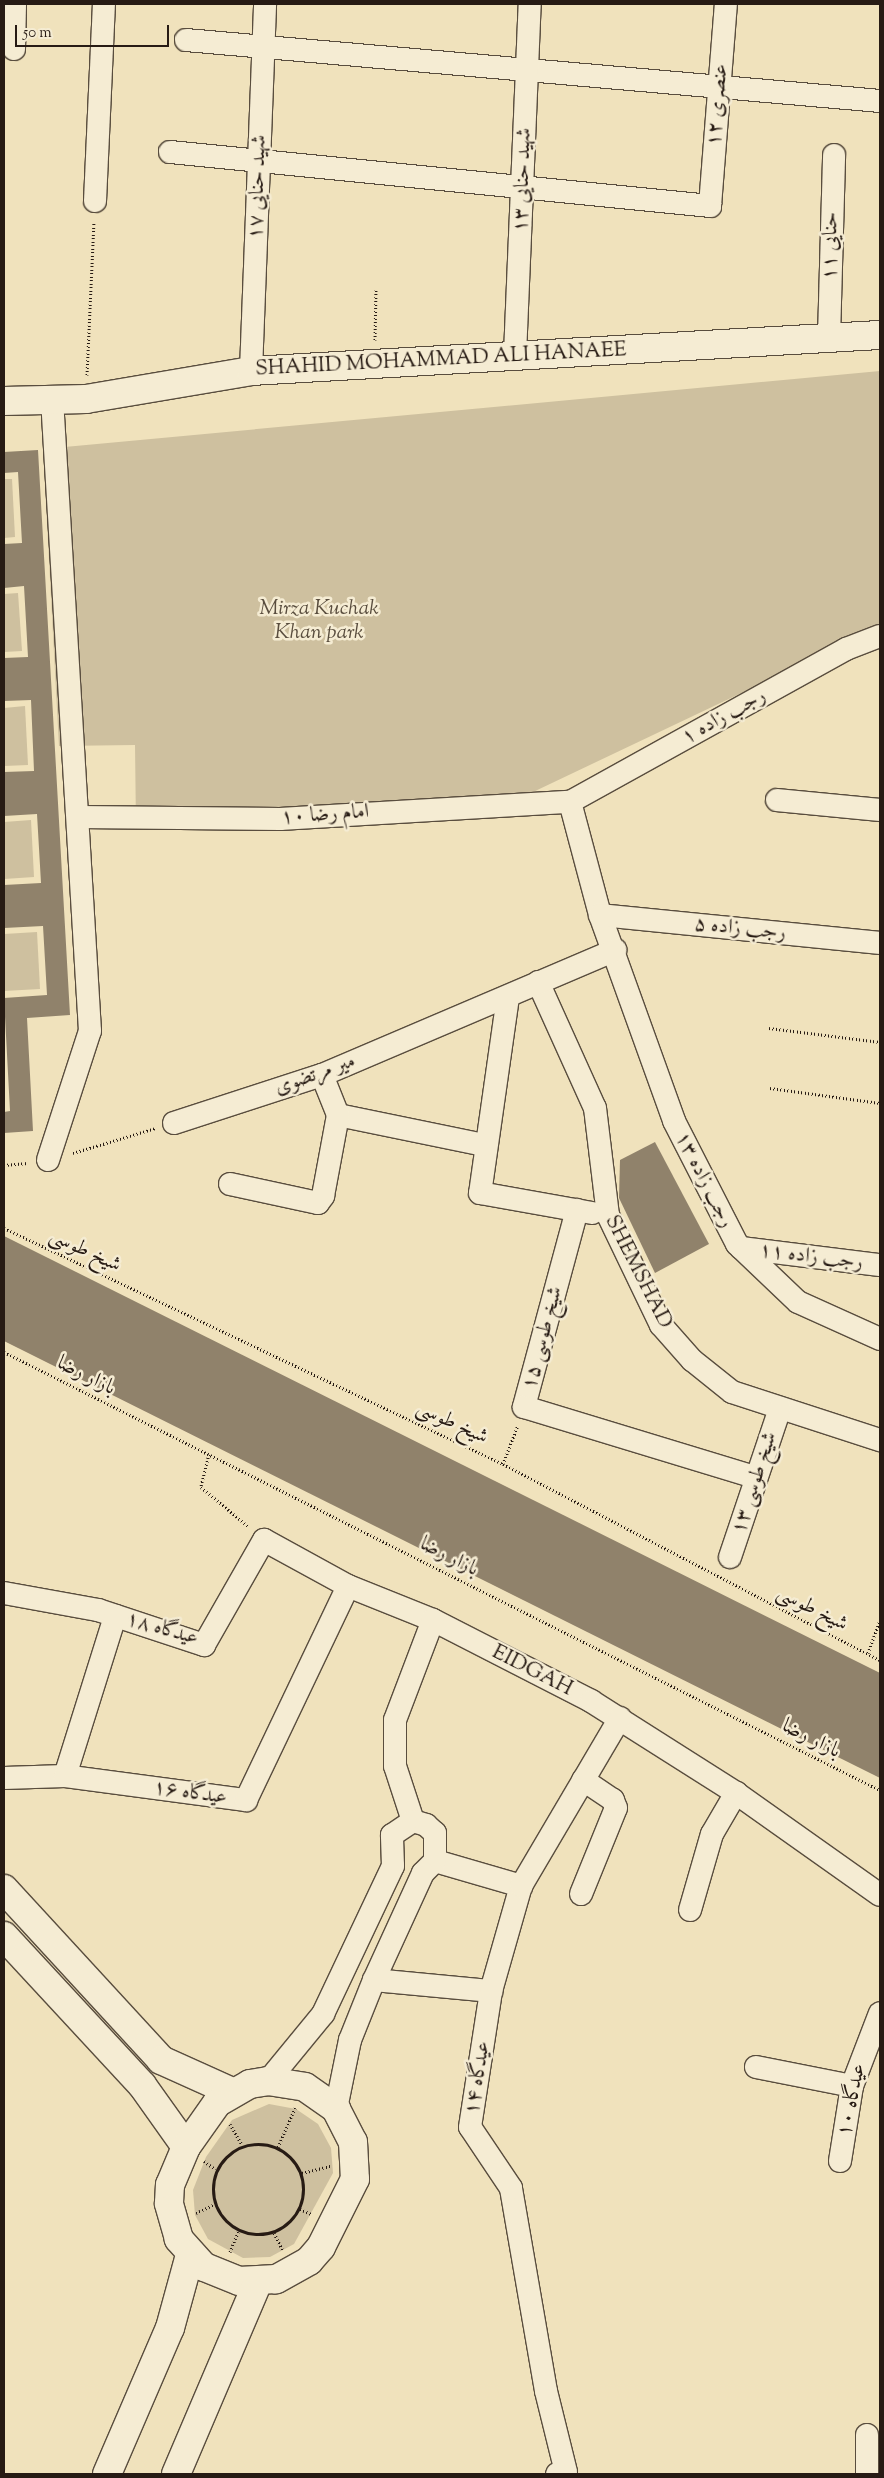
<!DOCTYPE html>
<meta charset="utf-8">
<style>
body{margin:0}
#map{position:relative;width:884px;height:2478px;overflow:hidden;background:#f0e2bc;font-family:"Sorts Mill Goudy",Amiri,serif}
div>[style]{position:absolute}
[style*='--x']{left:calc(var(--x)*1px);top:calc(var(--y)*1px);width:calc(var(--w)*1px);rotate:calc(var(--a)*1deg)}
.green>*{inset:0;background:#cec09f}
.building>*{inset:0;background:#90826b}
.path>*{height:3px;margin-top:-1.5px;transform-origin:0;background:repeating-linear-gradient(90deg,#271b14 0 1px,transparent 0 3.5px)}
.path>.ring{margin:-1.5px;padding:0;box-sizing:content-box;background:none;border:3px solid #271b14;border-radius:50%}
.roads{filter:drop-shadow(1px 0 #594d3e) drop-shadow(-1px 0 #594d3e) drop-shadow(0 1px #594d3e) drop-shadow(0 -1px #594d3e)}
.street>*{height:22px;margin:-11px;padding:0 11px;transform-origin:11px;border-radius:11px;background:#f5ecd3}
.secondary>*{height:28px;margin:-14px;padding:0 14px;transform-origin:14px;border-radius:14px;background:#f5ecd3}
span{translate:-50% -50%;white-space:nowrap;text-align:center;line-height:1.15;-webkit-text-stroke:5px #f5ecd3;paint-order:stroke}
.street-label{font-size:21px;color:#271b14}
.park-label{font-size:21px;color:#594d3e;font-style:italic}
.frame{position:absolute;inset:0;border:5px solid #271b14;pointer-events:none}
.scale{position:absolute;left:15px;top:25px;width:154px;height:22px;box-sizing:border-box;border:2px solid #271b14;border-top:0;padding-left:6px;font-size:15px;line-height:18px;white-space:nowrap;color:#271b14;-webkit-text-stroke:4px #f5ecd3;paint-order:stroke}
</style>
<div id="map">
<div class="green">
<i style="clip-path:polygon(880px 371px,880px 627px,531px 793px,136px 827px,135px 745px,59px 746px,43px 449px)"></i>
<i style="clip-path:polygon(4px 479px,12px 479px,15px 537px,4px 538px)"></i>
<i style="clip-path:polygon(18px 593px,22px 651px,4px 652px,4px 594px)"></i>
<i style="clip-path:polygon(25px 706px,28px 765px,4px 766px,4px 708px)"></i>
<i style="clip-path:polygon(31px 820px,34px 877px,4px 879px,4px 822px)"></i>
<i style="clip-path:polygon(37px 932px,40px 989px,4px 991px,4px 934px)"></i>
<i style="clip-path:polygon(269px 2104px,296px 2109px,318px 2124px,331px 2148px,333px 2173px,294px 2244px,270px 2257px,243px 2258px,208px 2239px,195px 2215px,193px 2190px,206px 2157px,232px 2120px)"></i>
</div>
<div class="building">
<i style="clip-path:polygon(38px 450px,70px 1015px,27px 1018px,33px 1131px,4px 1133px,4px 1112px,10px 1111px,4px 998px,47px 995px,43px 926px,4px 928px,4px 885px,41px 883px,37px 814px,4px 816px,4px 772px,34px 771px,31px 700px,4px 701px,4px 658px,28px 657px,24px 586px,4px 588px,4px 544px,22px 543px,18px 472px,4px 473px,4px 452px)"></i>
<i style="clip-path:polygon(655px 1142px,709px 1244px,655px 1273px,619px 1198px,620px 1160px)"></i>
<i style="clip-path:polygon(4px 1236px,880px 1673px,880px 1778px,4px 1341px)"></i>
</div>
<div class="path">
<i style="--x:375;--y:340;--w:50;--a:-88.9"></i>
<i style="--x:87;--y:375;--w:153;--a:-87.4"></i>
<i style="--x:769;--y:1028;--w:112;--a:7.2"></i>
<i style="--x:770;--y:1088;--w:111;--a:7.8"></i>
<i style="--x:73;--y:1153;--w:87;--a:-16.8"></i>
<i style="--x:4;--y:1165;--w:24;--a:-5"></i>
<i style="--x:4;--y:1228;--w:552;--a:25.31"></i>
<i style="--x:503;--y:1464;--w:425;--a:27.5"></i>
<i style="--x:4;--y:1352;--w:979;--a:26.57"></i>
<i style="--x:209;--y:1454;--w:34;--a:104"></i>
<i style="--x:201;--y:1487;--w:62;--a:39.8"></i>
<i style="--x:503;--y:1464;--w:40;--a:-69"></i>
<i style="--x:868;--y:1653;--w:35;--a:-70"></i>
<i style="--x:230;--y:2124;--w:24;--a:60"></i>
<i class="ring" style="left:213px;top:2144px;width:87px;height:87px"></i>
<i style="--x:278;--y:2147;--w:43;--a:-66.4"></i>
<i style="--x:204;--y:2161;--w:14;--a:36"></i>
<i style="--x:302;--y:2173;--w:30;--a:-14"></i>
<i style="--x:300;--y:2209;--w:12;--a:24"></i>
<i style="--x:196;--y:2213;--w:19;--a:-25"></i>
<i style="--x:274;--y:2233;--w:20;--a:63"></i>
<i style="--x:230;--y:2252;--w:22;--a:-68"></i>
</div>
<div class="roads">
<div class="street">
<i style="--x:186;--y:40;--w:697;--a:5.02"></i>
<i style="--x:14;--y:49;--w:45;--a:-88.7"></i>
<i style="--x:170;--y:152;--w:543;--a:5.71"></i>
<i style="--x:710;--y:206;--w:203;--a:-85.5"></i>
<i style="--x:95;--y:201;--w:197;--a:-87.4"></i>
<i style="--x:829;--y:338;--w:183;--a:-88.4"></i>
<i style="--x:515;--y:355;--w:351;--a:-87.6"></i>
<i style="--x:251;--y:371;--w:367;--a:-87.8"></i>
<i style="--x:777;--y:800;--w:103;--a:5.5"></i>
<i style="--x:570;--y:802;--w:117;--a:75.1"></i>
<i style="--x:600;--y:915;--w:219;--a:70.2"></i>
<i style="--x:674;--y:1121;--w:138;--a:62.9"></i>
<i style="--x:737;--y:1244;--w:84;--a:43.6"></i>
<i style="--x:798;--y:1302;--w:90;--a:24.3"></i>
<i style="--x:79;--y:817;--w:201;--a:0.6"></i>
<i style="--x:280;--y:819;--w:290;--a:-3.4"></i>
<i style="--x:570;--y:802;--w:316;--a:-29"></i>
<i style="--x:846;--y:649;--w:36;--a:-21"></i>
<i style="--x:600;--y:915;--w:281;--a:5.7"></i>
<i style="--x:538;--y:982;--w:138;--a:65.7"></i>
<i style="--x:595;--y:1108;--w:108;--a:83.1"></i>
<i style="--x:608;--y:1215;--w:122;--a:64.3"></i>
<i style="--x:661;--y:1325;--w:47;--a:48.5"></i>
<i style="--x:692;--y:1360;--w:51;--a:38.7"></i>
<i style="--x:732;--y:1392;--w:156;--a:18"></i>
<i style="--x:508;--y:997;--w:198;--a:98.1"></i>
<i style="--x:480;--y:1193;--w:114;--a:10.1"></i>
<i style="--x:338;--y:1115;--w:149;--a:11.6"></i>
<i style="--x:174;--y:1123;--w:156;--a:-18"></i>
<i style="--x:322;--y:1075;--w:319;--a:-23.1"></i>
<i style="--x:48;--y:1160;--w:136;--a:-72"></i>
<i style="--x:90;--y:1031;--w:633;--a:-93.44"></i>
<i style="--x:230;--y:1184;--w:90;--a:12.2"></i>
<i style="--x:318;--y:1203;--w:9;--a:-54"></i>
<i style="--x:323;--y:1196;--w:82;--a:-79.5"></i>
<i style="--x:338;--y:1115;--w:43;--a:-111.8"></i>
<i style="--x:577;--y:1210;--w:204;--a:105.1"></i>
<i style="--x:524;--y:1407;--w:241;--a:16.9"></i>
<i style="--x:741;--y:1248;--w:140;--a:7"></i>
<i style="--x:730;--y:1557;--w:157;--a:-71.4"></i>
<i style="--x:4;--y:1593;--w:96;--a:10.3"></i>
<i style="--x:98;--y:1610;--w:112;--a:18.3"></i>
<i style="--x:204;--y:1645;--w:121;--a:-60.3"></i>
<i style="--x:264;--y:1540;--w:96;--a:28.7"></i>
<i style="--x:348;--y:1586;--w:92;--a:21.8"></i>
<i style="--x:433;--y:1620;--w:178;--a:27.1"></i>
<i style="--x:591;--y:1701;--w:172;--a:32.4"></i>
<i style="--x:736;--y:1793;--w:176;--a:35.3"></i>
<i style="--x:65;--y:1776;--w:168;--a:-72.6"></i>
<i style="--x:4;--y:1778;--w:61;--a:-1.9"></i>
<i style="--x:65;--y:1776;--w:183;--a:7.6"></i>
<i style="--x:246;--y:1800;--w:237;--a:-64.5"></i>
<i style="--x:413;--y:1821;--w:58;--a:-108.1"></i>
<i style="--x:395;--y:1766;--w:46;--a:-90"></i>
<i style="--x:395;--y:1720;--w:107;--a:-69.2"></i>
<i style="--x:435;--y:1861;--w:90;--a:16.2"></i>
<i style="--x:581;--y:1894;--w:93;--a:-67.9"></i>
<i style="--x:616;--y:1808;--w:9;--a:-111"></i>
<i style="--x:613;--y:1800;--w:36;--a:-146"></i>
<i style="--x:690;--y:1910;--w:79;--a:-73.9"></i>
<i style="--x:712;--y:1834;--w:48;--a:-59.7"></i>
<i style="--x:374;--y:1980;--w:118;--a:5.4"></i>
<i style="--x:756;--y:2067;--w:98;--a:11.2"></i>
<i style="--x:268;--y:2081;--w:87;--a:-50.6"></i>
<i style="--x:323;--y:2014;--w:164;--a:-64.7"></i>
<i style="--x:393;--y:1866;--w:31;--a:-92"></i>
<i style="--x:392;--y:1835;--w:25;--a:-34"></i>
<i style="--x:413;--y:1821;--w:14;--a:17"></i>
<i style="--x:426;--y:1825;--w:12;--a:42"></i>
<i style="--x:435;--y:1833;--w:28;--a:90"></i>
<i style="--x:435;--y:1861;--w:17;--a:135"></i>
<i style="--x:423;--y:1873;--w:118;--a:114.6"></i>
<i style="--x:374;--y:1980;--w:65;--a:111.8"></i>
<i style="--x:350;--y:2040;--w:70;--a:101.5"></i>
<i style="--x:840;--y:2161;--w:76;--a:-80.9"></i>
<i style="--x:852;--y:2086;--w:78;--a:-69"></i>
<i style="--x:557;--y:2474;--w:9;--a:-13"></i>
<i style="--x:566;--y:2472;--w:83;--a:-103.9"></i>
<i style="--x:546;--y:2391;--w:206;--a:-99.8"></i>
<i style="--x:511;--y:2188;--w:73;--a:-123.9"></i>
<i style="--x:470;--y:2127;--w:138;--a:-81.2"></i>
<i style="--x:491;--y:1991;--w:109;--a:-74.1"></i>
<i style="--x:521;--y:1886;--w:195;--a:-59.5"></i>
<i style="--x:867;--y:2474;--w:39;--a:-90"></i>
</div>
<div class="secondary">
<i style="--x:4;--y:401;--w:82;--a:-1.4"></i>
<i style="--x:86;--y:399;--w:167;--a:-9.6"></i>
<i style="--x:251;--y:371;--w:630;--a:-3.28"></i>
<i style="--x:4;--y:1889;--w:232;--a:47.4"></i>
<i style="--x:161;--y:2060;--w:78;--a:24.3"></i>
<i style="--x:4;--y:1936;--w:203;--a:47.2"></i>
<i style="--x:142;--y:2085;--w:76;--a:54.6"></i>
<i style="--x:268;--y:2081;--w:37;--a:9"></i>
<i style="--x:305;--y:2087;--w:38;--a:35"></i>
<i style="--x:336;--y:2109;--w:37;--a:63"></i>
<i style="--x:353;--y:2142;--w:37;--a:87"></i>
<i style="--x:355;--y:2179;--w:76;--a:116.6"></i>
<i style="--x:321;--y:2247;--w:18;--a:131"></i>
<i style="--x:309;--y:2261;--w:38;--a:151"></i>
<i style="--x:276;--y:2279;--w:37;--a:177"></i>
<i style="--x:239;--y:2281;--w:38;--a:-158"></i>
<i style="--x:204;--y:2267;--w:38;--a:-132"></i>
<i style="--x:179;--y:2239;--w:37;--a:-106"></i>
<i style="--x:169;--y:2203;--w:18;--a:-87"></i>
<i style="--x:170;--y:2185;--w:41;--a:-67.2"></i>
<i style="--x:186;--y:2147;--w:54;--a:-54.8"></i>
<i style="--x:217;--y:2103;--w:38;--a:-30"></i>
<i style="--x:250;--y:2084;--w:18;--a:-9"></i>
<i style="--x:107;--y:2474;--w:159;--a:-66.7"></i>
<i style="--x:170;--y:2328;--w:76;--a:-74.7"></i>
<i style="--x:176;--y:2474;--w:209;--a:-66.9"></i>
</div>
</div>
<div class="street-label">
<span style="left:718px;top:105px;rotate:-85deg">عنصری ۱۲</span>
<span style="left:523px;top:180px;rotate:-88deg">شهید حنایی ۱۳</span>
<span style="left:258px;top:187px;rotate:-88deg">شهید حنایی ۱۷</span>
<span style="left:831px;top:246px;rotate:-89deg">حنایی ۱۱</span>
<span style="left:441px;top:360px;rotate:-3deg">SHAHID MOHAMMAD ALI HANAEE</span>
<span style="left:724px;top:717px;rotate:-29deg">رجب زاده ۱</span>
<span style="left:325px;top:815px;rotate:-4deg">امام رضا ۱۰</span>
<span style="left:740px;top:929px;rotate:6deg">رجب زاده ۵</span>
<span style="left:315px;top:1075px;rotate:-20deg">میر مرتضوی</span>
<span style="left:704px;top:1180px;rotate:63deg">رجب زاده ۱۳</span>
<span style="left:85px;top:1251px;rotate:25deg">شیخ طوسی</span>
<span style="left:811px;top:1257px;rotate:7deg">رجب زاده ۱۱</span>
<span style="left:638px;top:1272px;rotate:63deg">SHEMSHAD</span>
<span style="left:543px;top:1338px;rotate:-75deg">۱۵ شیخ طوسی</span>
<span style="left:86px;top:1376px;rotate:27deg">بازار رضا</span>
<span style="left:452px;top:1423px;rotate:25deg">شیخ طوسی</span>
<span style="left:755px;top:1483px;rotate:-72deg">شیخ طوسی ۱۳</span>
<span style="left:449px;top:1557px;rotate:27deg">بازار رضا</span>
<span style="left:812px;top:1609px;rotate:27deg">شیخ طوسی</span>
<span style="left:162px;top:1629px;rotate:16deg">عیدگاه ۱۸</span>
<span style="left:532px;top:1671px;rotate:27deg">EIDGAH</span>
<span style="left:811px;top:1739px;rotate:27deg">بازار رضا</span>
<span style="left:190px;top:1793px;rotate:8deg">عیدگاه ۱۶</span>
<span style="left:478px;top:2078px;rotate:-81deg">عیدگاه ۱۴</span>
<span style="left:852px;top:2100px;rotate:-78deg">عیدگاه ۱۰</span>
</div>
<div class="park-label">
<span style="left:319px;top:621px">Mirza Kuchak<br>Khan park</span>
</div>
<div class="frame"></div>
<div class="scale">50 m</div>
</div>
